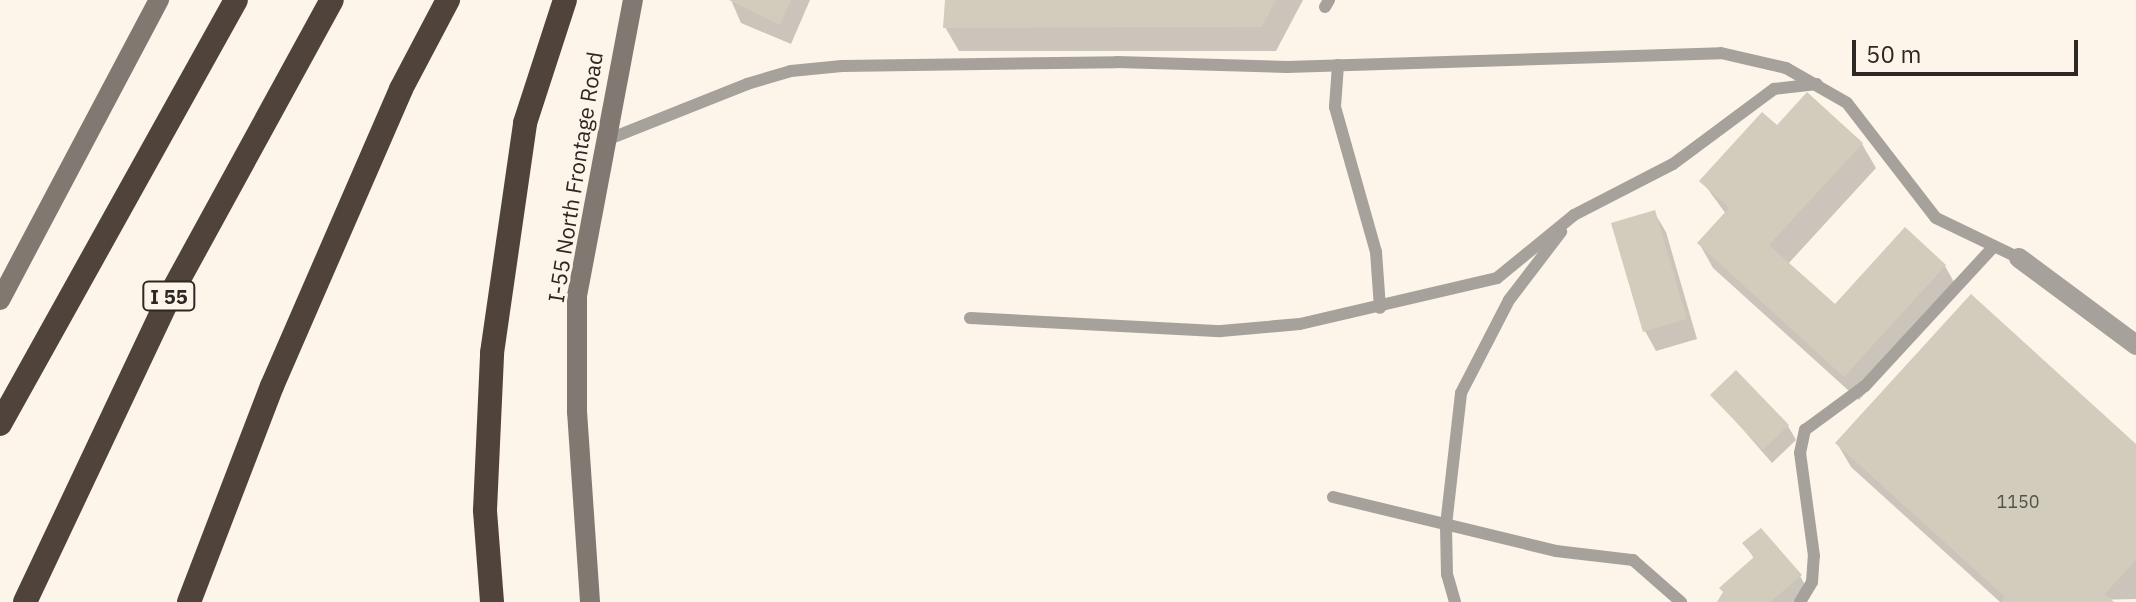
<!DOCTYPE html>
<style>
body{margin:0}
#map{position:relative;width:2136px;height:602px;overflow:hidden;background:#fdf5e9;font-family:"IBM Plex Sans",sans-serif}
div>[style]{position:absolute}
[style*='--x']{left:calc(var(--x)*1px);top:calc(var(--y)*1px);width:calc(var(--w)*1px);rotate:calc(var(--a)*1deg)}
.shadow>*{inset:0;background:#0003}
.building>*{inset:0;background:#d1ccbc}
.lane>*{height:12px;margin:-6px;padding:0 6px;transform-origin:6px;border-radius:6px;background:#a7a19c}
.street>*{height:20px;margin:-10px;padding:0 10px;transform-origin:10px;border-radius:10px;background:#a7a19c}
.secondary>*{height:20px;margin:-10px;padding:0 10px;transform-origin:10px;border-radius:10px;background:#827872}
.highway>*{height:24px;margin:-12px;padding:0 12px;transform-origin:12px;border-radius:12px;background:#50433b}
span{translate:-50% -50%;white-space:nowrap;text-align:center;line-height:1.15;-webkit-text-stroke:6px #fdf5e9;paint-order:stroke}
.number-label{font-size:18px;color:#555149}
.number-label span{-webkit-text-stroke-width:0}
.shield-label span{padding:2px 6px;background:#fdf5e9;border:2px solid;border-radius:6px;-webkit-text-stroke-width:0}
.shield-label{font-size:20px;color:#2c2823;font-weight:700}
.street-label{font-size:22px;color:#2c2823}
.scale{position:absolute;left:1852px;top:40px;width:226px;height:36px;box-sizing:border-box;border:4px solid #2c2823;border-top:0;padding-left:10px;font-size:24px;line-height:28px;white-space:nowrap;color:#2c2823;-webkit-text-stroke:6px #fdf5e9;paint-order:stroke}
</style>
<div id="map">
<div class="shadow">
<i style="clip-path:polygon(731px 0,810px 0,791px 44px,741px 23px)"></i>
<i style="clip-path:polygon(947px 0,1303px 0,1276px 51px,959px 51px,945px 27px)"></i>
<i style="clip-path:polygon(1777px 128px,1862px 144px,1876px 168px,1788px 264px,1835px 307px,1945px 266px,1959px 291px,1859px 400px,1713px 268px,1699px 243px,1726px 214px,1702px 181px)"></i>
<i style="clip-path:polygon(1654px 212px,1666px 232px,1697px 339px,1656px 351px,1645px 331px)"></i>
<i style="clip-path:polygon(1713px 395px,1788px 426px,1796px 440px,1772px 463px)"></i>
<i style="clip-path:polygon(1837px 443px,2136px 446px,2136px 599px,2000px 602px,1851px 467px)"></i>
<i style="clip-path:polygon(1745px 544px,1800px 576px,1808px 590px,1793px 602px,1718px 602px,1755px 560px)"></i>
</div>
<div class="building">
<i style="clip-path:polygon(729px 0,791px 0,780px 25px)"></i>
<i style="clip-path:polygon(945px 0,1276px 0,1262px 27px,943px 28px)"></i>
<i style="clip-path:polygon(1807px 92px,1863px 143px,1769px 245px,1835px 304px,1905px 227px,1946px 265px,1844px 377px,1697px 243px,1729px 208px,1699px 181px,1762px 112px,1777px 125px)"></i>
<i style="clip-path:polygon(1655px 210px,1687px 319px,1643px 332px,1611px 223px)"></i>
<i style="clip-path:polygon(1971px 294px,2136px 444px,2136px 560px,2105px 594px,2114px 602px,2001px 602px,2005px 597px,1835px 443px)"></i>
<i style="clip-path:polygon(1736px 370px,1789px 425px,1763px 450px,1710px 395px)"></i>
<i style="clip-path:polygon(1761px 528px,1802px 575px,1770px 602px,1717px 602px,1723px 592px,1719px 588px,1754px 557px,1742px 543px)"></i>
</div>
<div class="lane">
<i style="--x:1325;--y:7;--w:8;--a:-60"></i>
<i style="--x:1338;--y:65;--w:42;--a:94.1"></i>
<i style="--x:1335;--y:107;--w:151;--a:74.2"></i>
<i style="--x:1376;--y:252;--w:56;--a:85.9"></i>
<i style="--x:604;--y:141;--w:154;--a:-21.7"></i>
<i style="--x:747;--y:84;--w:46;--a:-16.5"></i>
<i style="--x:791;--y:71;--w:51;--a:-5.6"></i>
<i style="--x:842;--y:66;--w:275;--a:-0.8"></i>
<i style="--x:1117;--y:62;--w:170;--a:1.7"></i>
<i style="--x:1287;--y:67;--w:434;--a:-1.8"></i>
<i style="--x:1721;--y:53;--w:67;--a:13"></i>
<i style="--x:1786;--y:68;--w:70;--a:29.8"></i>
<i style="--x:1847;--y:103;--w:145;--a:52.3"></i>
<i style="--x:1936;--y:218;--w:92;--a:25.7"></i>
<i style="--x:970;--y:318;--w:251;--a:3"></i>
<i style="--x:1221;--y:331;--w:79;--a:-5.1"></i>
<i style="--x:1300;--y:324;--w:202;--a:-13.1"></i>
<i style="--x:1497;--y:278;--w:99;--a:-39.3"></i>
<i style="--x:1574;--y:215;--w:111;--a:-27.3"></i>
<i style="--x:1673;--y:164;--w:126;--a:-36.6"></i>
<i style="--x:1774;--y:89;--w:43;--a:-6.6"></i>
<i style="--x:1333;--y:497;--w:229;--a:13.6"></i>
<i style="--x:1556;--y:551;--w:78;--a:6.7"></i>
<i style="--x:1633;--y:560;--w:64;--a:41.2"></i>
<i style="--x:1455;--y:602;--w:29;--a:-106"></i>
<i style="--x:1447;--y:574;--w:49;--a:-91.2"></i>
<i style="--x:1446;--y:525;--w:133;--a:-83.5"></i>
<i style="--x:1461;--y:393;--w:105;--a:-62.7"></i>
<i style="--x:1509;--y:300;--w:86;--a:-52.6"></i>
<i style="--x:1800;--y:602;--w:23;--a:-59"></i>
<i style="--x:1812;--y:582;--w:26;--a:-86"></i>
<i style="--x:1814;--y:556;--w:104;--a:-97.7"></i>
<i style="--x:1800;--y:453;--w:24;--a:-78"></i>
<i style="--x:1805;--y:430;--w:74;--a:-36.3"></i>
<i style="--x:1865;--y:386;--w:190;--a:-47.3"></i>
</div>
<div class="street">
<i style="--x:2019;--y:258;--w:146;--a:36.6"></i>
</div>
<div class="secondary">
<i style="--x:0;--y:300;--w:340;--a:-62.1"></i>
<i style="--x:590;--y:602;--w:190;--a:-93.9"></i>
<i style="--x:577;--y:412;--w:116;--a:-90"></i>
<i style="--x:577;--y:296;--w:301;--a:-79.3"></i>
</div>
<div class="highway">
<i style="--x:0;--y:424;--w:485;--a:-60.9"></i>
<i style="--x:25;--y:602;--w:333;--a:-64.7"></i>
<i style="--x:167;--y:301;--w:343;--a:-61.3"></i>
<i style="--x:189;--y:602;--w:231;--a:-69"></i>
<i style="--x:272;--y:386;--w:324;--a:-66.5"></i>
<i style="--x:401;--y:89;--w:101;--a:-62.2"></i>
<i style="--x:492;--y:602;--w:92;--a:-94.4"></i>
<i style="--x:485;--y:510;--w:157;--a:-87.4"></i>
<i style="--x:492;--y:353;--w:232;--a:-81.8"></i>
<i style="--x:525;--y:123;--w:129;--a:-72"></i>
</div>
<div class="number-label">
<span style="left:2018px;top:502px">1150</span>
</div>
<div class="shield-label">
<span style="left:169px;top:296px">I 55</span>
</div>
<div class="street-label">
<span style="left:575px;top:177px;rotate:-81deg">I-55 North Frontage Road</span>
</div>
<div class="scale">50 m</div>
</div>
